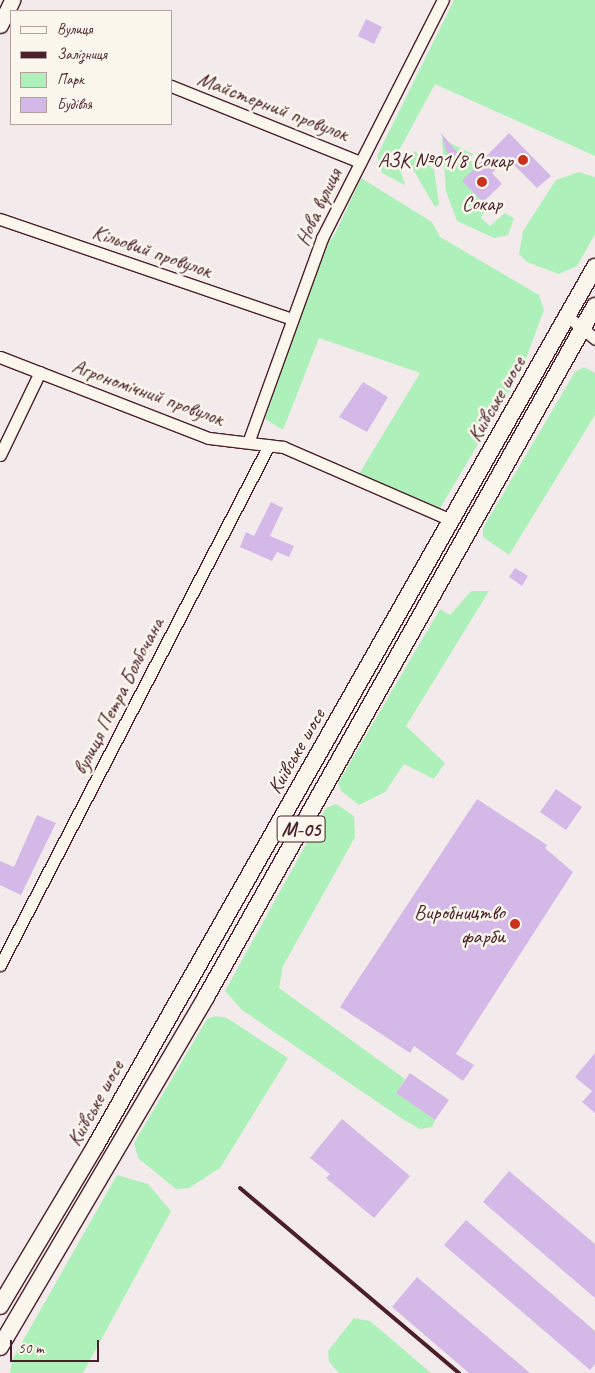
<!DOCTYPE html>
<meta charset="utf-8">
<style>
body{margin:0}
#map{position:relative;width:595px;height:1373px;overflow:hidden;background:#f3ebeb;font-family:Caveat,sans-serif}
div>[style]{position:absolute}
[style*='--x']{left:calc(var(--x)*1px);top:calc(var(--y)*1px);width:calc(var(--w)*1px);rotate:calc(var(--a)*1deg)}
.green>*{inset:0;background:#aef0b9}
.building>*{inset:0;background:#d4b9e8}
.roads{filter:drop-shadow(1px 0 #4a1f2b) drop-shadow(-1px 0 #4a1f2b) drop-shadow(0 1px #4a1f2b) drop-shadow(0 -1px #4a1f2b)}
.street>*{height:11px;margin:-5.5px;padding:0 5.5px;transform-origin:5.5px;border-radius:5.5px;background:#fbf7ec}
.secondary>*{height:15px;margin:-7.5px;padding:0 7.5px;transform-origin:7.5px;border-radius:7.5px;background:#fbf7ec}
.primary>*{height:16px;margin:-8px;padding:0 8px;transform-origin:8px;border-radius:8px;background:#fbf7ec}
.rail>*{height:4px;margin:-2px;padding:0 2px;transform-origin:2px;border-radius:2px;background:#4a1f2b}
.dots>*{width:14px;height:14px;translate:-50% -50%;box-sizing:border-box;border:2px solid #fbf7ec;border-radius:50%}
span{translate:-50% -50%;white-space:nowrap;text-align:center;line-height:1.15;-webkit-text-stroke:5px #fbf7ec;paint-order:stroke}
.shield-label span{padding:1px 4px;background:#fbf7ec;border:1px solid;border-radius:4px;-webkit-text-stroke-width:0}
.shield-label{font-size:20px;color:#4a1f2b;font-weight:700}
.street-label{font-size:21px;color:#4a1f2b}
.poi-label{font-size:21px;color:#4a1f2b}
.right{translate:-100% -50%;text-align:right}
.legend{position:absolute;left:10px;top:10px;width:162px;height:115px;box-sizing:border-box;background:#fbf7ec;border:1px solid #b4a19f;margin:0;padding:6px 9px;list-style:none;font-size:15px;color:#4a1f2b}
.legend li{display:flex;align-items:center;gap:10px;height:25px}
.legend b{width:25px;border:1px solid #b4a19f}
.scale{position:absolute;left:10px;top:1340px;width:89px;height:22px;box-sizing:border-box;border:2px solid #4a1f2b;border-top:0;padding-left:6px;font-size:15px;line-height:18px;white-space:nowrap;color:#4a1f2b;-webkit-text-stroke:4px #fbf7ec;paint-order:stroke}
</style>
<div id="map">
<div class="green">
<i style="clip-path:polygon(454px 0,595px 0,595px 156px,435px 84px,396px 156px,405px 185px,382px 173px,377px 156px)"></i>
<i style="clip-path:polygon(442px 139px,473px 154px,470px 160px,477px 167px,463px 181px,483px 202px,478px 207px,484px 212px,481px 218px,490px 226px,505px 213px,514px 218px,508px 235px,494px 238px,457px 221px,446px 191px)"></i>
<i style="clip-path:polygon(415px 151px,434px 170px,439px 204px,435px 207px,410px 164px,410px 154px)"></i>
<i style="clip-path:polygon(579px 172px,595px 177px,595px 234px,577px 266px,559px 274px,527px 262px,519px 254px,523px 231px,556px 180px)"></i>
<i style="clip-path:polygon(361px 178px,432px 222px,440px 237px,539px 295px,544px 310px,521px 372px,440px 508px,359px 474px,420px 373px,319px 338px,283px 430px,265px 419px,325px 239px,333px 238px)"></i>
<i style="clip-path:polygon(584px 367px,595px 373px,595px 415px,509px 555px,483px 537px,483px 528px,575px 372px)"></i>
<i style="clip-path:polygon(471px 591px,489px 591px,406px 726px,445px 763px,434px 779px,404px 764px,385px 792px,359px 805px,341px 791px,338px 783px,440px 609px,450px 615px)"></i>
<i style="clip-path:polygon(336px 804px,354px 816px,355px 837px,283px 966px,279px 988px,405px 1079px,396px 1093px,435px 1120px,432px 1127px,420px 1129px,401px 1118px,242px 1010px,225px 991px,326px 808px)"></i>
<i style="clip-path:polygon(216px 1016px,227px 1018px,288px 1058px,220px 1168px,189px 1188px,176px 1189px,138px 1158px,134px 1143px,207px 1019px)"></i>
<i style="clip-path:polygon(117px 1175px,148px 1184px,171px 1211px,83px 1373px,10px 1373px,12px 1360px)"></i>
<i style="clip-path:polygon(354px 1318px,370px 1321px,431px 1373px,339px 1373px,329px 1362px,328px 1351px)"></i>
</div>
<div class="building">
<i style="clip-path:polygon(366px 19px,382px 27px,374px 44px,358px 36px)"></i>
<i style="clip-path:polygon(441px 133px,457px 152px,458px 157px,449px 159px)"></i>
<i style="clip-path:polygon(509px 133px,551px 176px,537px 188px,508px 159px,492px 173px,502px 184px,483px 202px,462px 181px)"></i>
<i style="clip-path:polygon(363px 382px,388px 397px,367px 432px,339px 417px)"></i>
<i style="clip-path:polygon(271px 502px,283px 508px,270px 536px,294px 546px,289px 557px,277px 552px,272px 561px,240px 547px,246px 532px,254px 536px)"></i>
<i style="clip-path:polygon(515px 568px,528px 576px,522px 586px,509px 577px)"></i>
<i style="clip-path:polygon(556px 789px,582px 807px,566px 830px,540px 812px)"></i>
<i style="clip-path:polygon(477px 799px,547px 845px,545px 848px,573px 872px,456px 1054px,474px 1065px,463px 1081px,414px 1046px,410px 1053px,340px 1007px)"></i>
<i style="clip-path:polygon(37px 815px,56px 823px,21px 895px,0 885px,0 861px,14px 867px)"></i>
<i style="clip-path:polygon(595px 1053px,595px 1113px,582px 1102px,592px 1091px,575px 1077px)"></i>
<i style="clip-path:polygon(410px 1073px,449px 1100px,435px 1120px,396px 1093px)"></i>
<i style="clip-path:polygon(342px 1119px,410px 1176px,374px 1218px,326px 1178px,330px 1174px,310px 1158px)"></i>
<i style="clip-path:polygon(509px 1171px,595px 1244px,595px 1298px,483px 1202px)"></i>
<i style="clip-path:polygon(466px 1220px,595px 1331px,595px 1364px,590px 1370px,444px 1245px)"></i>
<i style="clip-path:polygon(417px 1277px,530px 1373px,469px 1373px,392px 1307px)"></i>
</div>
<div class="roads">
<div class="street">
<i style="--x:171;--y:86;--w:204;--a:21.9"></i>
<i style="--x:0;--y:219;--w:309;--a:18.9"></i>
<i style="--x:567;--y:316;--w:36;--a:39"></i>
<i style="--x:0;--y:357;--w:224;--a:21.2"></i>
<i style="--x:209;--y:438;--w:75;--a:6.9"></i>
<i style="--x:283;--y:447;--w:183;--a:23.5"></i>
<i style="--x:249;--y:440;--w:215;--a:-70.1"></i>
<i style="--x:322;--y:238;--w:267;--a:-63.1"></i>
<i style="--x:0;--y:455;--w:92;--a:-64.3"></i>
<i style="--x:0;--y:965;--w:585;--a:-62.65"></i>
</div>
<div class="secondary">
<i style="--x:0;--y:25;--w:28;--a:-64"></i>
</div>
<div class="primary">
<i style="--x:0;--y:1306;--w:187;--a:-59.2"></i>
<i style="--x:96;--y:1145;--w:1010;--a:-60.39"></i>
<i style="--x:0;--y:1347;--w:406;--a:-59.5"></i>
<i style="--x:206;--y:997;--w:793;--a:-60.62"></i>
</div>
</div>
<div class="rail">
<i style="--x:240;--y:1188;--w:287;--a:40.2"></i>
</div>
<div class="dots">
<i style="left:523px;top:160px;background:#c8321e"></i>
<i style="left:482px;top:182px;background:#c8321e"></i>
<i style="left:515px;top:924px;background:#c8321e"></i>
</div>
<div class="shield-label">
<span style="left:301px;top:829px">М-05</span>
</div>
<div class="street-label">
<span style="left:273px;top:106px;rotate:21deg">Майстерний провулок</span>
<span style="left:318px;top:207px;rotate:-65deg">Нова вулиця</span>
<span style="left:152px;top:251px;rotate:19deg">Кільовий провулок</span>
<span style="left:148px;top:392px;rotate:20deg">Агрономічний провулок</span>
<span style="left:496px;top:399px;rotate:-60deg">Київське шосе</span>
<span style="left:118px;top:696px;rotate:-63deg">вулиця Петра Болбочана</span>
<span style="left:296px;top:751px;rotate:-60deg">Київське шосе</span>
<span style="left:95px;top:1103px;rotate:-61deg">Київське шосе</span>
</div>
<div class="poi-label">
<span class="right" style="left:513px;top:160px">АЗК №01/8 Сокар</span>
<span style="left:482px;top:203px">Сокар</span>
<span class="right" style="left:505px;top:924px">Виробництво<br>фарби</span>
</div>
<ul class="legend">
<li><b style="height:6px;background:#fbf7ec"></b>Вулиця</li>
<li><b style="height:6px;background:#4a1f2b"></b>Залізниця</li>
<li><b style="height:14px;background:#aef0b9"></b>Парк</li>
<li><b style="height:14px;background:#d4b9e8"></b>Будівля</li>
</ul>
<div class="scale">50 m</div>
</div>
